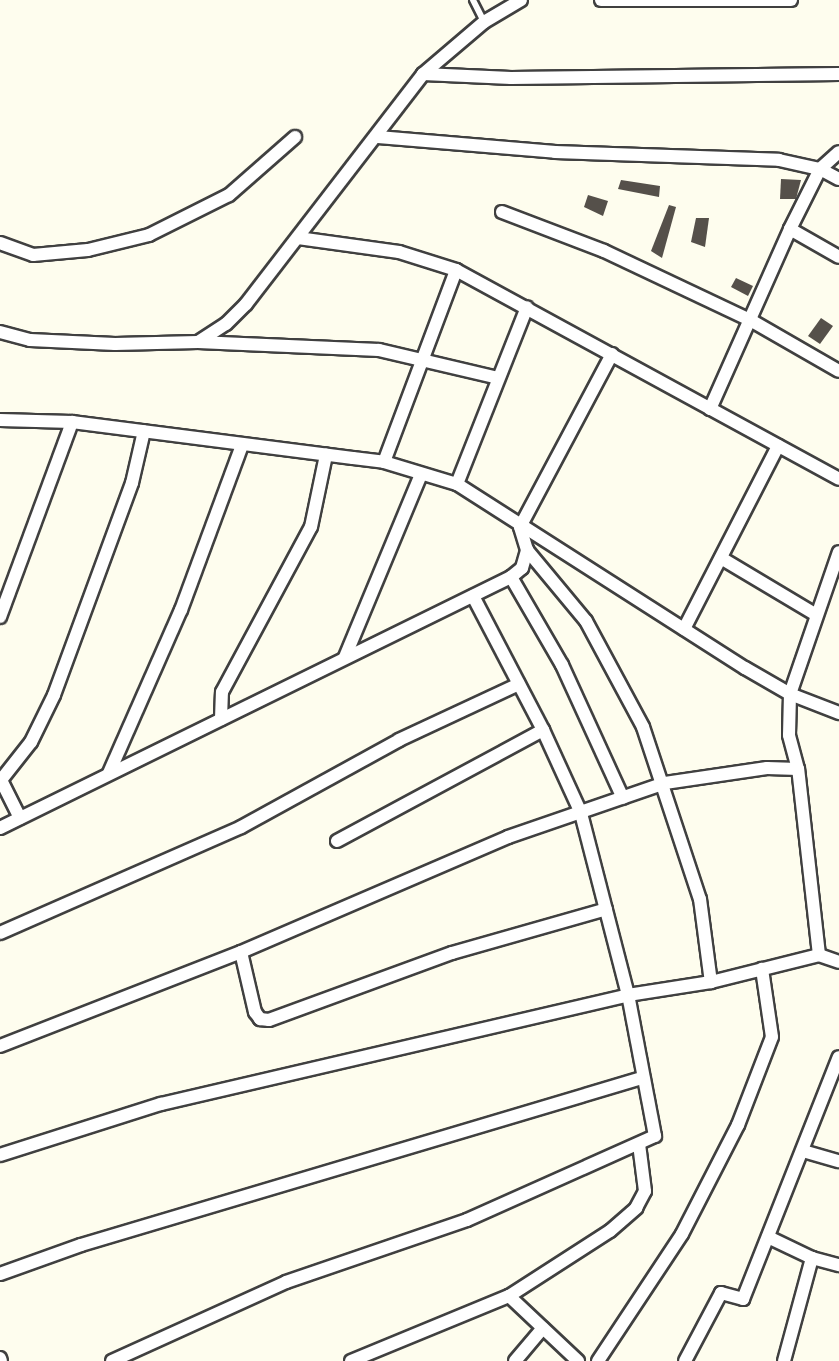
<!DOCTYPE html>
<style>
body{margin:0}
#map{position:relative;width:839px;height:1361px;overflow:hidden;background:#fefdee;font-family:"Libre Baskerville",serif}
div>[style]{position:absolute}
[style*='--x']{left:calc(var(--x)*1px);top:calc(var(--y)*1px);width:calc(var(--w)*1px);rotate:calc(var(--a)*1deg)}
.building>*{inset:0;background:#55504a}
.roads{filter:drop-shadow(2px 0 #404040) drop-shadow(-2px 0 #404040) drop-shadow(0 2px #404040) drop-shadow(0 -2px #404040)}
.lane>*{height:6px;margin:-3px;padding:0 3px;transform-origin:3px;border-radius:3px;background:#fff}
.street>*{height:12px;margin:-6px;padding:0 6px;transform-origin:6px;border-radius:6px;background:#fff}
span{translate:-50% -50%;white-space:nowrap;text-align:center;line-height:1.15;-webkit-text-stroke:6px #fff;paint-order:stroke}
</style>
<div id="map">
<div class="building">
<i style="clip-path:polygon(781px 179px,801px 180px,796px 199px,780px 199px)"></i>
<i style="clip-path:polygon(621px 180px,660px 186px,659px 197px,618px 189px)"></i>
<i style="clip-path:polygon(588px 195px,608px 201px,603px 216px,584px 207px)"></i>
<i style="clip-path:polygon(669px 205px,676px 207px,662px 258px,651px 251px)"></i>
<i style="clip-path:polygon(696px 218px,709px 218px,705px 247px,691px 242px)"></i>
<i style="clip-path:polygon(736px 278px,753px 286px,748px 296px,731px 287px)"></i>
<i style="clip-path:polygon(821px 318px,833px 326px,820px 344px,808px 336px)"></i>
</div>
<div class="roads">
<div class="lane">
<i style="--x:473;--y:0;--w:25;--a:63"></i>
</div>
<div class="street">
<i style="--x:601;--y:0;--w:190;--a:0"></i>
<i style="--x:423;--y:74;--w:88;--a:2.6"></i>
<i style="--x:511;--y:78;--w:328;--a:-0.7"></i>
<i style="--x:378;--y:137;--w:178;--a:4.8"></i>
<i style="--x:555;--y:152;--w:224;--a:2"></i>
<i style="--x:779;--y:160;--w:42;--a:12.4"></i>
<i style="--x:820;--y:169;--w:21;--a:28"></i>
<i style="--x:502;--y:212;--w:109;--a:20.9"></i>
<i style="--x:604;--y:251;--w:164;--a:25.3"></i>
<i style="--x:752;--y:321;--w:100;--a:29.9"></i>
<i style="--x:790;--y:229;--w:56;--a:29.7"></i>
<i style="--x:298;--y:238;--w:102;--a:7.9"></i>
<i style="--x:399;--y:252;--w:60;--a:17.5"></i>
<i style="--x:456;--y:270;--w:436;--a:28.6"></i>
<i style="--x:0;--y:243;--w:35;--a:20"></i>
<i style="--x:33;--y:255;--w:55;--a:-5.2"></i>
<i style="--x:88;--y:250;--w:63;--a:-13.8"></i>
<i style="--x:149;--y:235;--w:89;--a:-26.6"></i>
<i style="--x:229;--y:195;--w:88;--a:-41.3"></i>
<i style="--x:0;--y:332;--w:31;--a:15"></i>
<i style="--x:30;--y:340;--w:85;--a:2.7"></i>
<i style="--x:115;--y:344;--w:83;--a:-1.4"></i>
<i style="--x:198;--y:342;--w:181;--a:2.5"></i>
<i style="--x:379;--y:350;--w:122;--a:13.2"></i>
<i style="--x:198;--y:342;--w:33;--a:-33"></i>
<i style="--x:226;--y:324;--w:28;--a:-45"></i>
<i style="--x:246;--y:304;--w:290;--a:-52.4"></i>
<i style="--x:423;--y:74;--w:80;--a:-40.4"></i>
<i style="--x:484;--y:22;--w:43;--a:-30.7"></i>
<i style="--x:710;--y:409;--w:197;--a:-66"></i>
<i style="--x:790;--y:229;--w:67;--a:-63.4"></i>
<i style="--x:820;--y:169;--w:25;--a:-42"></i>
<i style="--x:0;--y:420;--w:72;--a:1.6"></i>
<i style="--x:72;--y:422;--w:283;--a:7.3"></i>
<i style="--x:353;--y:458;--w:31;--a:7"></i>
<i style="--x:384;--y:462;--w:76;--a:16.8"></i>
<i style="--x:457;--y:484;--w:342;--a:32.6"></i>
<i style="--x:745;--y:668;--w:52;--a:30"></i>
<i style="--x:790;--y:694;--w:53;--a:21.2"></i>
<i style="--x:384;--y:462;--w:205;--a:-69.4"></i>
<i style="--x:457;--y:484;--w:190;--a:-68.4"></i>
<i style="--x:527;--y:550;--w:92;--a:50.3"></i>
<i style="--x:586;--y:621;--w:120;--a:61.7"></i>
<i style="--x:643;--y:727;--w:181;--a:71.7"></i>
<i style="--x:700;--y:899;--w:84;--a:82.5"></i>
<i style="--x:721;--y:558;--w:109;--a:30.8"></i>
<i style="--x:511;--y:577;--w:102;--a:59.9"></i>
<i style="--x:562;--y:665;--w:146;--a:65.4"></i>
<i style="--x:0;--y:617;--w:208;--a:-69.7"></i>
<i style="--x:684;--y:629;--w:206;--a:-62.8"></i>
<i style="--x:345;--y:657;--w:198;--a:-67.4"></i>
<i style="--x:221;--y:719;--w:27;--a:-88"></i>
<i style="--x:222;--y:692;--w:187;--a:-61.7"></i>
<i style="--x:311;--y:527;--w:74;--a:-78.2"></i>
<i style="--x:109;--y:773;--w:178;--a:-66.2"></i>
<i style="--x:181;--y:610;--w:176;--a:-69.7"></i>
<i style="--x:20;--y:818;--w:42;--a:-116.6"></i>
<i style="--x:1;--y:780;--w:48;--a:-51.7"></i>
<i style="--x:31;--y:742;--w:52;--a:-63.9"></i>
<i style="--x:54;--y:695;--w:226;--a:-69.8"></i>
<i style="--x:132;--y:483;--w:53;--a:-77"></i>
<i style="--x:0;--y:828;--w:569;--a:-26.16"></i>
<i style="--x:511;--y:577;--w:14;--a:-39"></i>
<i style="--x:522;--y:568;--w:19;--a:-74"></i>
<i style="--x:527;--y:550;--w:24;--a:-107"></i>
<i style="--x:520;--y:527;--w:196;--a:-62"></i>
<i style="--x:337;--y:841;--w:234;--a:-28.3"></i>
<i style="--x:0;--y:933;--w:263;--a:-23.7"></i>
<i style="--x:241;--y:827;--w:180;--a:-28.8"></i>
<i style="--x:399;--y:740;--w:132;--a:-25"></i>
<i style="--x:241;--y:952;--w:62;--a:76.9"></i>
<i style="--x:255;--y:1012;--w:9;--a:54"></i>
<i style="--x:260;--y:1019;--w:9;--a:6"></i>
<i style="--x:269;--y:1020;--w:195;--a:-20.1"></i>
<i style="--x:452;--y:953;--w:160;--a:-15.9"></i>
<i style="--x:819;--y:955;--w:187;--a:-96.4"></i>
<i style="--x:798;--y:769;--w:35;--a:-105"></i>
<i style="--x:789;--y:735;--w:41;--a:-88.6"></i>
<i style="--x:790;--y:694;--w:150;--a:-71"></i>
<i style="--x:0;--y:1046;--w:259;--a:-21.3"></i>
<i style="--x:241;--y:952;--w:291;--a:-23.3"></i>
<i style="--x:508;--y:837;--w:166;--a:-19"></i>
<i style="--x:665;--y:783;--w:103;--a:-8.4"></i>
<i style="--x:767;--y:768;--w:31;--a:2"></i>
<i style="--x:803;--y:1151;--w:37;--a:16"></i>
<i style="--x:0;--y:1155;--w:169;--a:-17.6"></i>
<i style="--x:161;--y:1104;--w:480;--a:-13.1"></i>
<i style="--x:628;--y:995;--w:84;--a:-8.9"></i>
<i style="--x:711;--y:982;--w:111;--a:-14"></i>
<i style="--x:819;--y:955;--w:21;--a:19"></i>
<i style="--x:768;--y:1237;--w:49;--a:25.5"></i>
<i style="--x:812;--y:1258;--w:28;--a:15"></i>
<i style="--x:0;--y:1274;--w:86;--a:-19.7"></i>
<i style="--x:81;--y:1245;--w:585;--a:-16.58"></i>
<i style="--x:509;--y:1296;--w:95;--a:43.3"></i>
<i style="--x:0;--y:1358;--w:3;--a:72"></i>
<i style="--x:112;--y:1361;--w:191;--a:-24.4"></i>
<i style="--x:286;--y:1282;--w:191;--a:-18.9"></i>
<i style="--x:467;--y:1220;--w:206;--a:-24.1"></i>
<i style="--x:655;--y:1136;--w:144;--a:-100.8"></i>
<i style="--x:628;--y:995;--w:188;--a:-104.5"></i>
<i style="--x:581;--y:813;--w:91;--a:-114.6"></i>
<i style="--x:543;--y:730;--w:151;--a:-117.6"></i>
<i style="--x:351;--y:1361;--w:171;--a:-22.4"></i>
<i style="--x:509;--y:1296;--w:120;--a:-32.8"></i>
<i style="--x:610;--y:1231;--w:35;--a:-41"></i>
<i style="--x:636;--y:1208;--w:19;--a:-62"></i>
<i style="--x:645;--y:1191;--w:47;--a:-97.3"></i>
<i style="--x:515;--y:1361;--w:43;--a:-49.7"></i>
<i style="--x:598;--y:1361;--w:152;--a:-56.5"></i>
<i style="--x:682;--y:1234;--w:123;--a:-62.8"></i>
<i style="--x:738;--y:1125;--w:94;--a:-68.9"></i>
<i style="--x:772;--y:1037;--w:69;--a:-98.4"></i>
<i style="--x:685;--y:1361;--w:77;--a:-62.1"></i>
<i style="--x:721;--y:1293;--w:23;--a:15"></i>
<i style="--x:743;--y:1299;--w:260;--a:-68.4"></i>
<i style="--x:784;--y:1361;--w:107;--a:-74.8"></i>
</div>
</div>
</div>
